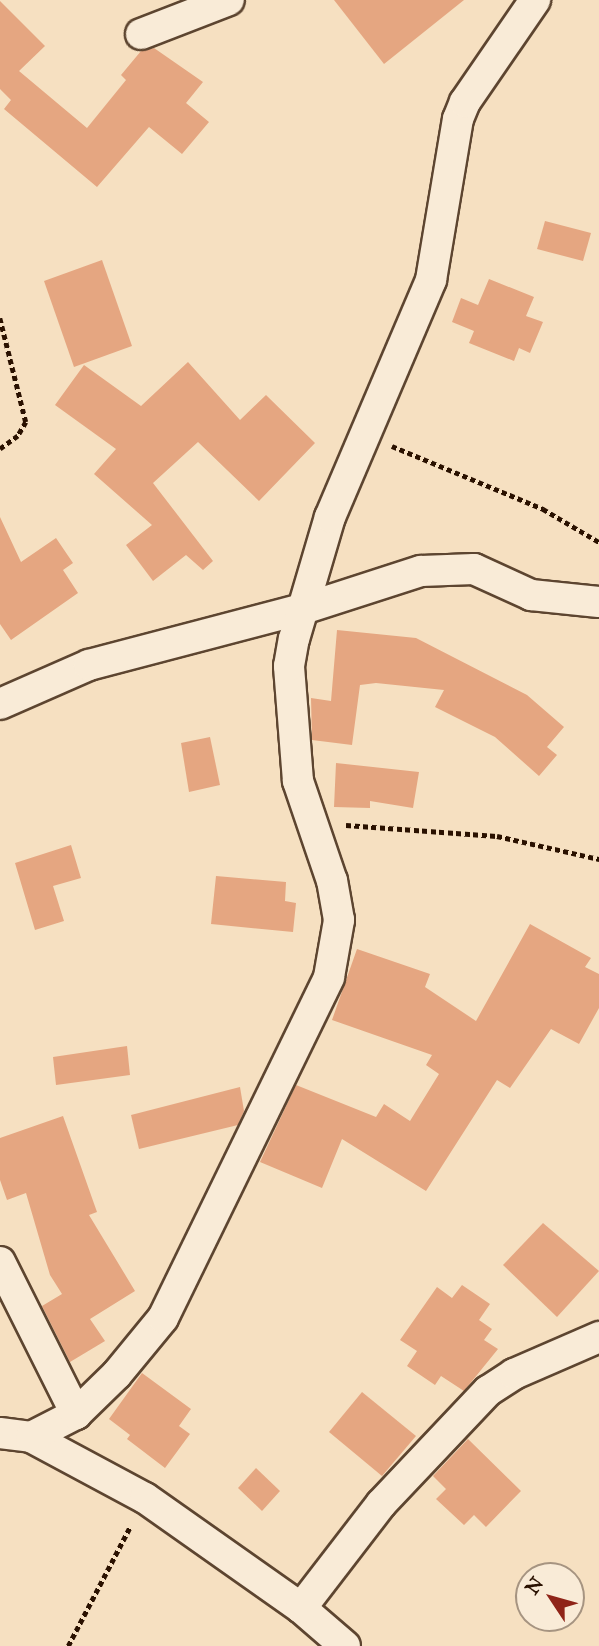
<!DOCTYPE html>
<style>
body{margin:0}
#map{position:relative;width:599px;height:1646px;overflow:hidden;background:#f6e0c1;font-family:"IM FELL Great Primer",serif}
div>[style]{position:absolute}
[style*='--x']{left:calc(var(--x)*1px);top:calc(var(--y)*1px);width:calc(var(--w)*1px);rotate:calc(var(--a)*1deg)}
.building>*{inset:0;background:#e5a681}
.path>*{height:4.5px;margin-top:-2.25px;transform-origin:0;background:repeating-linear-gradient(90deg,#2a1100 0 5px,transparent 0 8.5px)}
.roads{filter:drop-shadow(2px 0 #5d4530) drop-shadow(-2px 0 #5d4530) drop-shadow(0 2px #5d4530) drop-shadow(0 -2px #5d4530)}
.minor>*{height:30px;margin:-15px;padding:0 15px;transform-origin:15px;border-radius:15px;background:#f9ebd7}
span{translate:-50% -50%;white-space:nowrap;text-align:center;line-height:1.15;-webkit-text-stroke:5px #f9ebd7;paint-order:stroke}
.north{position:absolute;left:515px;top:1562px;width:70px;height:70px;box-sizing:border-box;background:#f9ebd7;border:2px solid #a69481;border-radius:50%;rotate:306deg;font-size:19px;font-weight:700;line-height:28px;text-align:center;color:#2a1100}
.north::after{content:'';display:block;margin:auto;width:24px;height:32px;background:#8f2418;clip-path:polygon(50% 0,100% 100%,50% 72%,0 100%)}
</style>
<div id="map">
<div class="building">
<i style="clip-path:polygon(334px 0,464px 0,384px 64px)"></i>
<i style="clip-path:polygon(0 1px,45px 46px,19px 71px,87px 128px,126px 80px,121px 75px,141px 51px,154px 48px,203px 82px,186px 103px,209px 122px,182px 154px,149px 127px,97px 187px,4px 109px,11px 100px,0 89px)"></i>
<i style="clip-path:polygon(545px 221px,591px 233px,583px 261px,537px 249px)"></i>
<i style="clip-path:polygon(102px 260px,132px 346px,74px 367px,44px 281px)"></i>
<i style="clip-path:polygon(489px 279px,534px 297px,526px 316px,543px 322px,530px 353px,519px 348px,514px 361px,469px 343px,474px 331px,452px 322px,461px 298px,478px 305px)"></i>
<i style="clip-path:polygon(188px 362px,240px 420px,266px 395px,315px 443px,259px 501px,198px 442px,153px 483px,213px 561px,203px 570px,186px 555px,153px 581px,126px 545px,152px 525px,94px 474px,116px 449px,55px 405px,84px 365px,141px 406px)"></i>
<i style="clip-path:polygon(0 517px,21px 562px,56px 538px,73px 563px,63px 570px,78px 593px,11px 640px,0 624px)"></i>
<i style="clip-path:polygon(337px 630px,416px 638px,527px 695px,564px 727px,547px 747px,557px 755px,539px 776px,495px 737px,435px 707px,444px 690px,376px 683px,360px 685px,352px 745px,312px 740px,311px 698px,331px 701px)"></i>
<i style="clip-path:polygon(210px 737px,220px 785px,189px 792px,181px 743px)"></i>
<i style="clip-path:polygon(336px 763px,419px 772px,413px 808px,370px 801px,370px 808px,334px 807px)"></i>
<i style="clip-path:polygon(71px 845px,81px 878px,53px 886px,64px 921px,35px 930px,15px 863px)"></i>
<i style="clip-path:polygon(216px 876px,286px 882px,285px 901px,296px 903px,293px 932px,211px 924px)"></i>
<i style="clip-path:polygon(530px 924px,591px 958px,585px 967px,599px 974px,599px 1008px,579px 1044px,551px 1029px,510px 1088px,497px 1080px,426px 1191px,342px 1139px,322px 1188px,260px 1162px,296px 1085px,376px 1117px,384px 1104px,410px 1121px,439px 1074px,426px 1065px,432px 1055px,332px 1020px,357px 949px,430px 974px,425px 987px,476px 1021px)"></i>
<i style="clip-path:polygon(127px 1046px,130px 1075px,56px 1085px,53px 1057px)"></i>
<i style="clip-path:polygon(240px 1087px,244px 1111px,238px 1125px,139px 1149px,131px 1115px)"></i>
<i style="clip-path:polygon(63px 1116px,97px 1212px,89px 1215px,135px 1291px,90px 1319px,105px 1341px,70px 1362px,42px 1306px,62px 1294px,50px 1275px,26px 1193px,7px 1200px,0 1180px,0 1138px)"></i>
<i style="clip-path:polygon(543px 1223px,599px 1271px,557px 1317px,503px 1265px)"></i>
<i style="clip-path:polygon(462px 1285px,490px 1304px,479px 1320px,492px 1329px,484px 1340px,498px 1349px,464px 1391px,441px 1376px,435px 1385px,407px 1366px,417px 1351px,400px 1340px,437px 1287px,452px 1298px)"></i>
<i style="clip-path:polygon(142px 1373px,191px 1409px,179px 1426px,190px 1434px,165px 1468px,127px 1439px,130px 1435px,109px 1419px)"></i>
<i style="clip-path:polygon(362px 1392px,416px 1436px,382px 1476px,329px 1432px)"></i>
<i style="clip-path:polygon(468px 1439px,521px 1491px,486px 1527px,474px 1515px,464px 1525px,436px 1499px,446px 1489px,433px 1476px)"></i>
<i style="clip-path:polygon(256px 1468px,280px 1491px,262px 1511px,238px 1488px)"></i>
</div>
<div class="path">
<i style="--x:0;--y:318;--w:107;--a:76"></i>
<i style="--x:26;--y:422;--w:16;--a:120"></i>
<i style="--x:18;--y:436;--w:22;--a:144"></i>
<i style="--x:392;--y:446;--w:164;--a:22.6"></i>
<i style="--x:543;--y:509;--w:65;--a:30.5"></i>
<i style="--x:346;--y:825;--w:151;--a:4.2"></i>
<i style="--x:497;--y:836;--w:105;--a:12.7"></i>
<i style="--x:68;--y:1646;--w:134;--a:-62.5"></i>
</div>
<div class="roads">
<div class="minor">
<i style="--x:141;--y:34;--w:94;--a:-21.1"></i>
<i style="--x:0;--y:704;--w:97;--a:-23.7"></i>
<i style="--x:89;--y:665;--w:221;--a:-14.7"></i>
<i style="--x:303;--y:609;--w:124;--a:-17.9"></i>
<i style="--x:421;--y:571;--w:53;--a:-2.2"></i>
<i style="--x:474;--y:569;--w:63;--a:24.5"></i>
<i style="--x:531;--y:595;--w:68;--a:5.9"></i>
<i style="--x:0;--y:1262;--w:170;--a:63.4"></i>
<i style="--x:0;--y:1433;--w:31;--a:7"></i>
<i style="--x:31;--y:1437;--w:129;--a:28.2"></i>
<i style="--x:145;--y:1498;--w:191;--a:35.2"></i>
<i style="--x:301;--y:1608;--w:58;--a:40.8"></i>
<i style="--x:31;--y:1437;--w:51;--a:-27.1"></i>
<i style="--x:76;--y:1414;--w:57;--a:-44.3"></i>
<i style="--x:117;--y:1374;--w:72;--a:-50.6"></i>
<i style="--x:163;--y:1318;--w:379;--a:-64"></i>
<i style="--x:329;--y:977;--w:58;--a:-80"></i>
<i style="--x:339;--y:920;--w:40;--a:-100"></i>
<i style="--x:332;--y:881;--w:106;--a:-108.8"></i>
<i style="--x:298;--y:781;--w:115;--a:-94.5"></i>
<i style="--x:289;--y:666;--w:27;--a:-80"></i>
<i style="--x:294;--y:639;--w:127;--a:-73.6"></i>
<i style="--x:330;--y:517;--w:258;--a:-66.9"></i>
<i style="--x:431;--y:280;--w:163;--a:-80.5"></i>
<i style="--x:458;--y:119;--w:18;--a:-68"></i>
<i style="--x:465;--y:102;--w:124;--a:-55.5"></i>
<i style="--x:301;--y:1608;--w:131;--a:-52.4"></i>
<i style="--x:381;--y:1504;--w:156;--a:-46.6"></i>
<i style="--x:488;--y:1391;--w:31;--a:-33"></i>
<i style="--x:514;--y:1374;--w:93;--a:-23.5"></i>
</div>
</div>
<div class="north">N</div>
</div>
